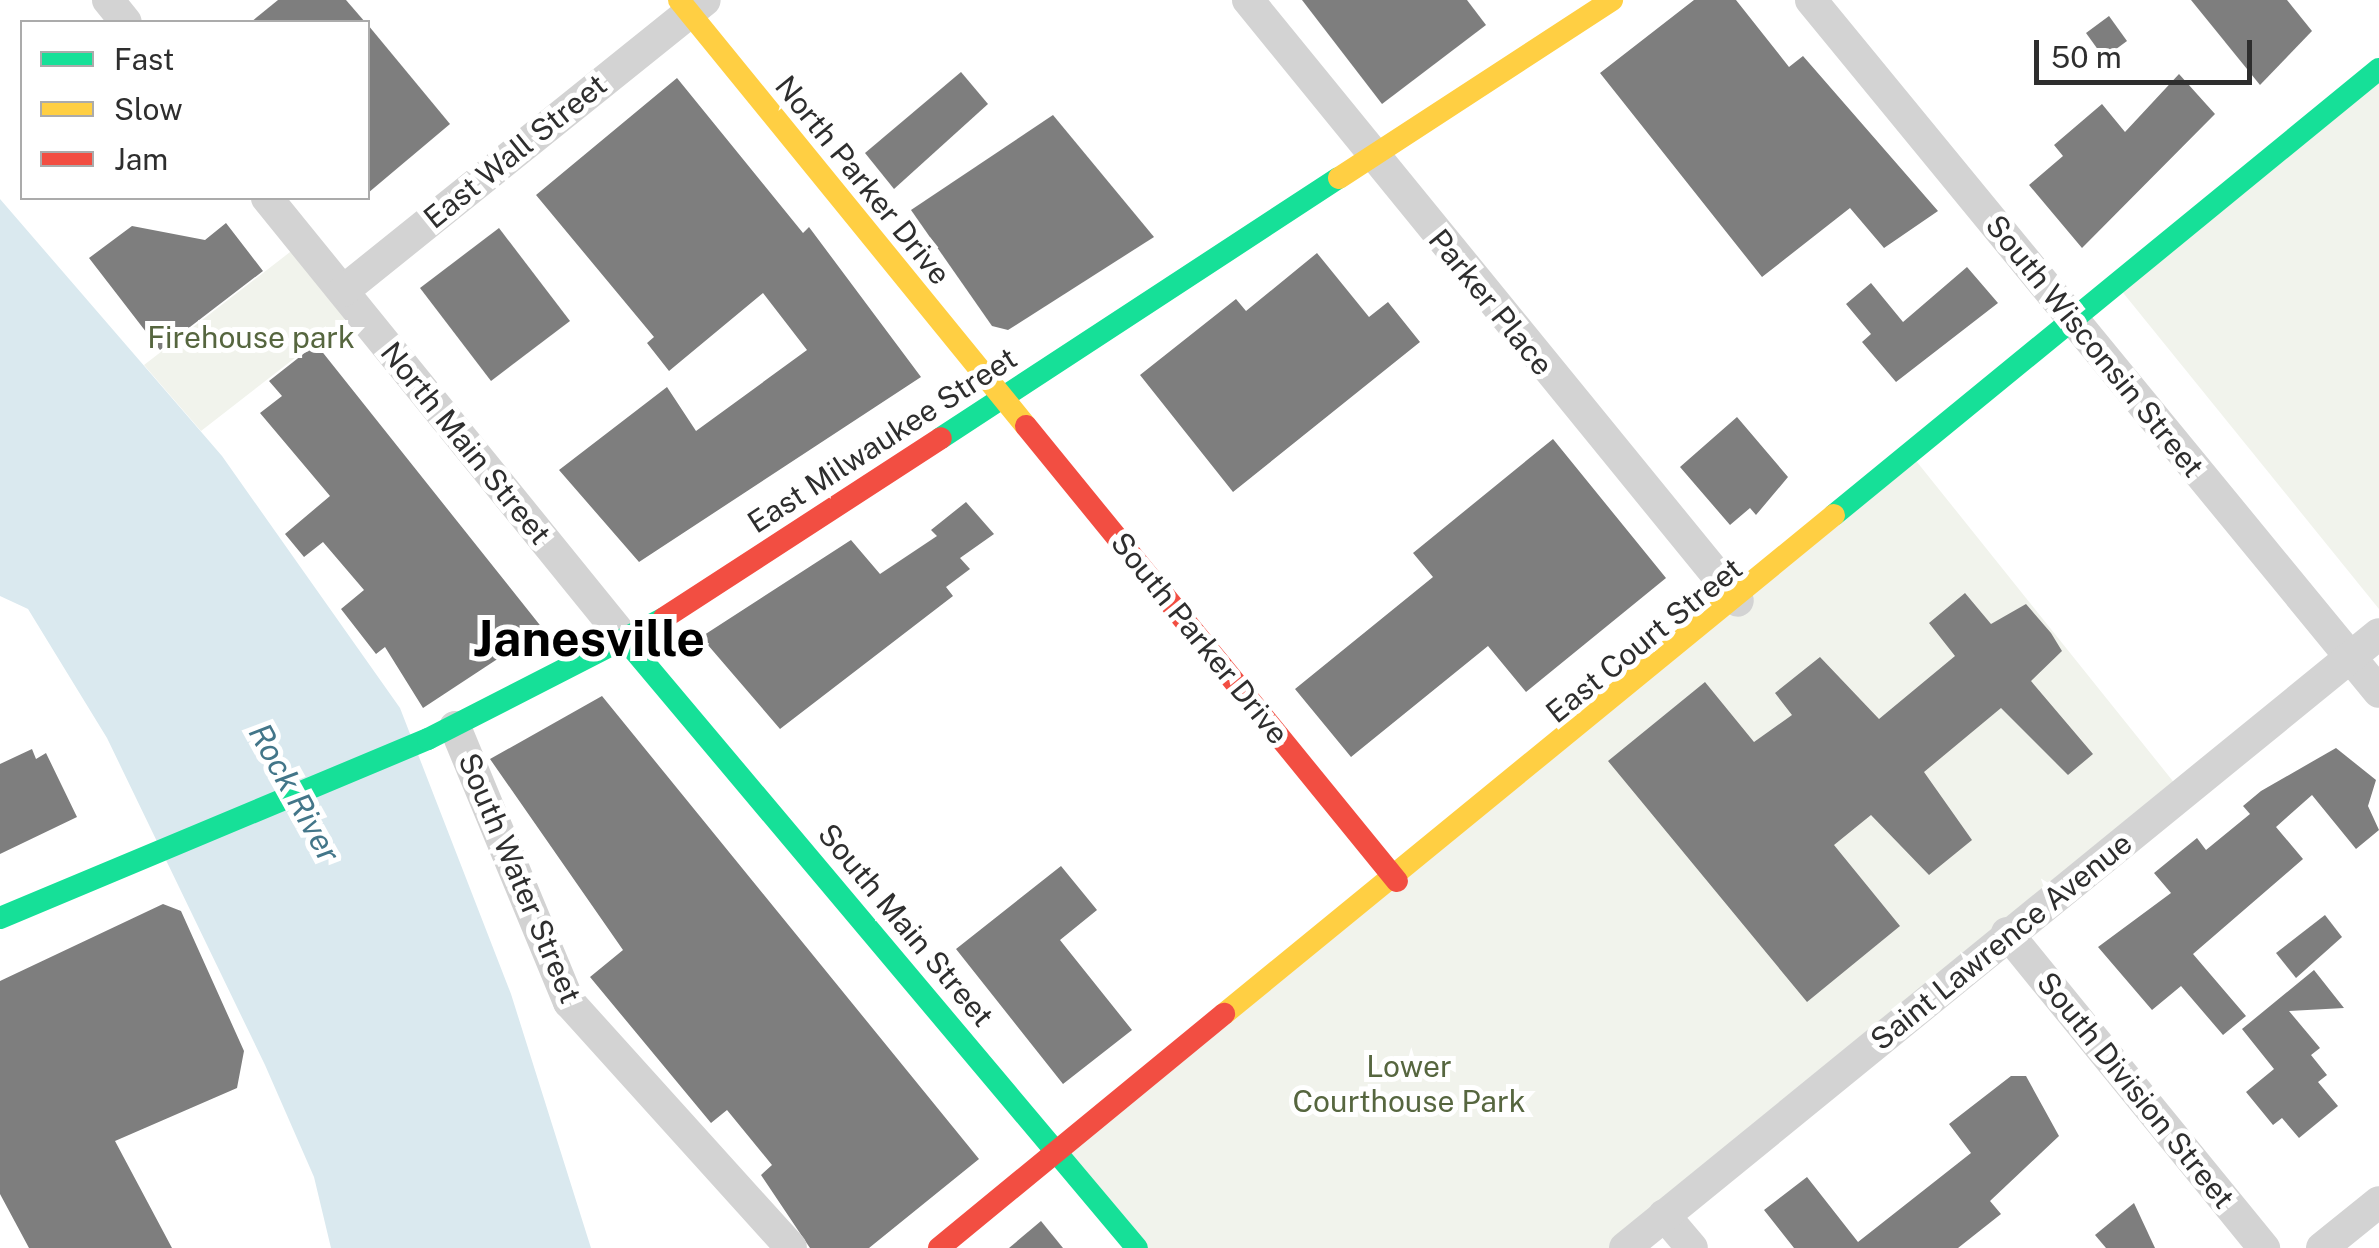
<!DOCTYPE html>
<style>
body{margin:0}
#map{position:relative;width:2379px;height:1248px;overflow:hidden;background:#fff;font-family:"Public Sans",sans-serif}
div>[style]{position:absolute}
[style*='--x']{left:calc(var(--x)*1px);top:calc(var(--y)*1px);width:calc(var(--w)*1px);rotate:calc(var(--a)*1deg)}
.green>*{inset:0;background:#f1f3ec}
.water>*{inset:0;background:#dae9ef}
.building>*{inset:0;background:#7e7e7e}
.street>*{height:32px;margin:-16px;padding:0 16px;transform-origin:16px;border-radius:16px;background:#d3d3d3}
.fast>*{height:22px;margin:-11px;padding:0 11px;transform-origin:11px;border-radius:11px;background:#16e098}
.slow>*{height:22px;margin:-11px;padding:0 11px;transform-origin:11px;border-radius:11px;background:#ffcf43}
.jam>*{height:22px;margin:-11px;padding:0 11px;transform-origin:11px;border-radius:11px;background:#f24e42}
span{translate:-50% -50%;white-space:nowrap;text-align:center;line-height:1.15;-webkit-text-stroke:10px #fff;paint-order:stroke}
.street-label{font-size:30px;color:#2e2e2e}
.park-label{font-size:30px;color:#56663f}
.water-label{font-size:32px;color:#437689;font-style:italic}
.town-label{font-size:50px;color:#000;font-weight:700}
.legend{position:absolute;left:20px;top:20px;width:350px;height:180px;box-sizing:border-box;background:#fff;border:2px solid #ababab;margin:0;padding:12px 18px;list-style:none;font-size:30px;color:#2e2e2e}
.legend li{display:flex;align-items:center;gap:20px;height:50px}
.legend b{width:50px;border:2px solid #ababab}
.scale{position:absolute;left:2034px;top:40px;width:218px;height:45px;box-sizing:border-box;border:5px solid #2e2e2e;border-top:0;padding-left:12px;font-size:30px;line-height:35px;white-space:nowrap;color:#2e2e2e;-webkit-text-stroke:8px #fff;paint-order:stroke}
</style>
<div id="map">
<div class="green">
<i style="clip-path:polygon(2379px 69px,2379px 609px,2116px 284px)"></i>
<i style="clip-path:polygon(303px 242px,358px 309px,201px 431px,144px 365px)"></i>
<i style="clip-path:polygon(1913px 457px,2184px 795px,1625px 1248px,1137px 1248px,1062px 1154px)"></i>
</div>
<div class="water">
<i style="clip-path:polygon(0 199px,222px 456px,400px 708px,511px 994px,591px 1248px,331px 1248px,314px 1177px,265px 1065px,107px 738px,28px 609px,0 596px)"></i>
</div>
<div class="building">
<i style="clip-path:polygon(278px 0,346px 0,365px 22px,251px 22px)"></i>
<i style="clip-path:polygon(1302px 0,1467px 0,1486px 25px,1382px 104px)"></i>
<i style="clip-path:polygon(1694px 0,1736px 0,1789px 67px,1803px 56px,1938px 211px,1884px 248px,1850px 208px,1762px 277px,1600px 73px)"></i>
<i style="clip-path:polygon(2191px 0,2287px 0,2312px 31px,2260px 85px)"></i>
<i style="clip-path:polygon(2109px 16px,2127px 41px,2104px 58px,2086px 33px)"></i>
<i style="clip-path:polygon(368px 25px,450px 124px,368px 193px)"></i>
<i style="clip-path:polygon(961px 72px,988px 104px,894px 189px,865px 153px)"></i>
<i style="clip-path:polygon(2179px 74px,2215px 114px,2082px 248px,2029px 185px,2063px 156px,2054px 145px,2102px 104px,2125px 132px)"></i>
<i style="clip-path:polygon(677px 78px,803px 233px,809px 227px,921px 377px,639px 562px,559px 470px,667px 387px,696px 431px,807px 350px,763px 293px,669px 371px,647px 343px,654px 337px,536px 195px)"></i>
<i style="clip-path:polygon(1053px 115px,1154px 237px,1008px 330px,992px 326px,911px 210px)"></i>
<i style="clip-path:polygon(226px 223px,263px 271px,160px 350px,89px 258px,132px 226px,205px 240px)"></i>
<i style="clip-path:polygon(499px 228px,570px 321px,491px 381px,420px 288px)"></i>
<i style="clip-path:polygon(1317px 253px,1369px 317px,1388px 302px,1420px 342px,1233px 492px,1140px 375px,1236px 299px,1246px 311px)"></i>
<i style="clip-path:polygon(1967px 267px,1998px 303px,1896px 382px,1862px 342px,1871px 334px,1846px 304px,1871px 283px,1903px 322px)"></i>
<i style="clip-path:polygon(316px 344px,543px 629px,423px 708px,385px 647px,376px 654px,341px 609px,364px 590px,323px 542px,304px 557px,285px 534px,330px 496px,260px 413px,282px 396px,269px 381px)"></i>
<i style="clip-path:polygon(1737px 417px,1788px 477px,1756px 515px,1750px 508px,1730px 525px,1680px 467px)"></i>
<i style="clip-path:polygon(1553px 439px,1666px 578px,1526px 692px,1488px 646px,1351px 757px,1295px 689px,1433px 577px,1413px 553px)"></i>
<i style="clip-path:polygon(966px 502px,994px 534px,960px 558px,970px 569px,946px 587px,953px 596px,780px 729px,701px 637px,851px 540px,880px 574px,937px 536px,931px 530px)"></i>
<i style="clip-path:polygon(1965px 593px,1991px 624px,2026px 604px,2051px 633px,2062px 651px,2031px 681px,2093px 754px,2068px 775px,2001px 708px,1924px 772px,1972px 840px,1929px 875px,1871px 815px,1834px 845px,1900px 926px,1807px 1002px,1608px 761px,1705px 682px,1754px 742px,1792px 715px,1775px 693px,1820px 657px,1879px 719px,1955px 656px,1929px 623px)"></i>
<i style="clip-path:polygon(602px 696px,979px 1159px,869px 1248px,810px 1248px,761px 1175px,772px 1165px,727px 1110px,711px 1123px,590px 977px,623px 950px,490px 759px)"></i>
<i style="clip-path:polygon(2336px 748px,2376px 780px,2368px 806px,2379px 830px,2356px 849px,2312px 795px,2276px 827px,2303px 859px,2193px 954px,2246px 1016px,2223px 1035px,2181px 986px,2152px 1010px,2098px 947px,2171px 893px,2154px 873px,2197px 838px,2206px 850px,2250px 814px,2243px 806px,2261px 791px)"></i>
<i style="clip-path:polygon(32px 749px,36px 759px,46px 753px,77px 817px,0 854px,0 764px)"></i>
<i style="clip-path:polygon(1061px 866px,1097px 910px,1060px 940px,1132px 1030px,1063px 1084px,956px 949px)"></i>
<i style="clip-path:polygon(163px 904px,181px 911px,244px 1051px,237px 1088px,115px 1141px,172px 1248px,29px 1248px,0 1194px,0 981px)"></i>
<i style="clip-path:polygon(2325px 915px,2342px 937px,2296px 978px,2276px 953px)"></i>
<i style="clip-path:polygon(2314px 970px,2344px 1008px,2289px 1011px,2320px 1048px,2311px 1055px,2327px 1075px,2318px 1082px,2338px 1106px,2299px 1138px,2282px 1118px,2273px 1125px,2246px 1092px,2274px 1069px,2242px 1029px)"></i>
<i style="clip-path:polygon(2011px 1076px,2026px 1076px,2059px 1136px,1990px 1201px,2001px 1214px,1958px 1248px,1794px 1248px,1764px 1210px,1807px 1177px,1858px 1242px,1971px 1153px,1949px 1124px)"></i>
<i style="clip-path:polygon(2134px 1203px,2155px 1248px,2106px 1248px,2095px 1235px)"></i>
<i style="clip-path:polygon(1041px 1221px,1063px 1248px,1009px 1248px)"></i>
</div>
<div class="street">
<i style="--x:108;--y:0;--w:28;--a:51"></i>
<i style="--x:1248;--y:0;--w:775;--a:50.81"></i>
<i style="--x:1811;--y:0;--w:895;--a:50.62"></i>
<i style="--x:267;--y:198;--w:572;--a:50.96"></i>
<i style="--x:343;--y:291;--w:464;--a:-38.8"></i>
<i style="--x:455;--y:727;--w:298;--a:67.5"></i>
<i style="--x:569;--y:1002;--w:331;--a:47.9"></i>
<i style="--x:2007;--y:933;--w:407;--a:50.8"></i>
<i style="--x:1664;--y:1215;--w:43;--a:49.7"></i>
<i style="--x:1625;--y:1248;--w:972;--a:-39.16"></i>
<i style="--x:2322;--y:1248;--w:73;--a:-38.9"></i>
</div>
<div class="fast">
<i style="--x:941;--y:438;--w:475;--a:-33.2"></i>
<i style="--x:1834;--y:515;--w:704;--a:-39.3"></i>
<i style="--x:627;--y:642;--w:792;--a:49.92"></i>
<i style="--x:0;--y:918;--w:464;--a:-22.7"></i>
<i style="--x:428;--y:739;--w:265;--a:-27.1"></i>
</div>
<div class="slow">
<i style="--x:679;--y:0;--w:549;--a:50.84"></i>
<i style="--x:1339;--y:178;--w:326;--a:-33.1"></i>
<i style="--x:1224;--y:1014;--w:788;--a:-39.28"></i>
</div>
<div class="jam">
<i style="--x:1026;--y:426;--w:587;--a:50.81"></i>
<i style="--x:664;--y:618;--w:330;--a:-33"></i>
<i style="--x:939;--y:1248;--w:369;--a:-39.4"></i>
</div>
<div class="street-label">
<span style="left:515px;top:151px;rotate:-39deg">East Wall Street</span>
<span style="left:863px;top:180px;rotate:51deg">North Parker Drive</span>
<span style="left:1491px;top:302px;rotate:51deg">Parker Place</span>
<span style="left:2095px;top:346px;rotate:51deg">South Wisconsin Street</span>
<span style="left:882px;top:440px;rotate:-33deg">East Milwaukee Street</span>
<span style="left:466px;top:443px;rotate:51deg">North Main Street</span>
<span style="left:1200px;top:638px;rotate:51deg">South Parker Drive</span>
<span style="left:1644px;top:640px;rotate:-39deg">East Court Street</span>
<span style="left:520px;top:878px;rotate:67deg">South Water Street</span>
<span style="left:906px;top:925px;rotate:50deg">South Main Street</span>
<span style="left:2001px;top:941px;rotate:-39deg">Saint Lawrence Avenue</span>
<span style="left:2136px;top:1090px;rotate:51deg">South Division Street</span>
</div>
<div class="park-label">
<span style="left:251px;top:337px">Firehouse park</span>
<span style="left:1409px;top:1083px">Lower<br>Courthouse Park</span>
</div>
<div class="water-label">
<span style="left:294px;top:793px;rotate:61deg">Rock River</span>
</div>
<div class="town-label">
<span style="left:589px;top:638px">Janesville</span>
</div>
<ul class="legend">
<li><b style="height:12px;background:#16e098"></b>Fast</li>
<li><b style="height:12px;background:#ffcf43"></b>Slow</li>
<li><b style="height:12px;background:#f24e42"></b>Jam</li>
</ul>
<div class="scale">50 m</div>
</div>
